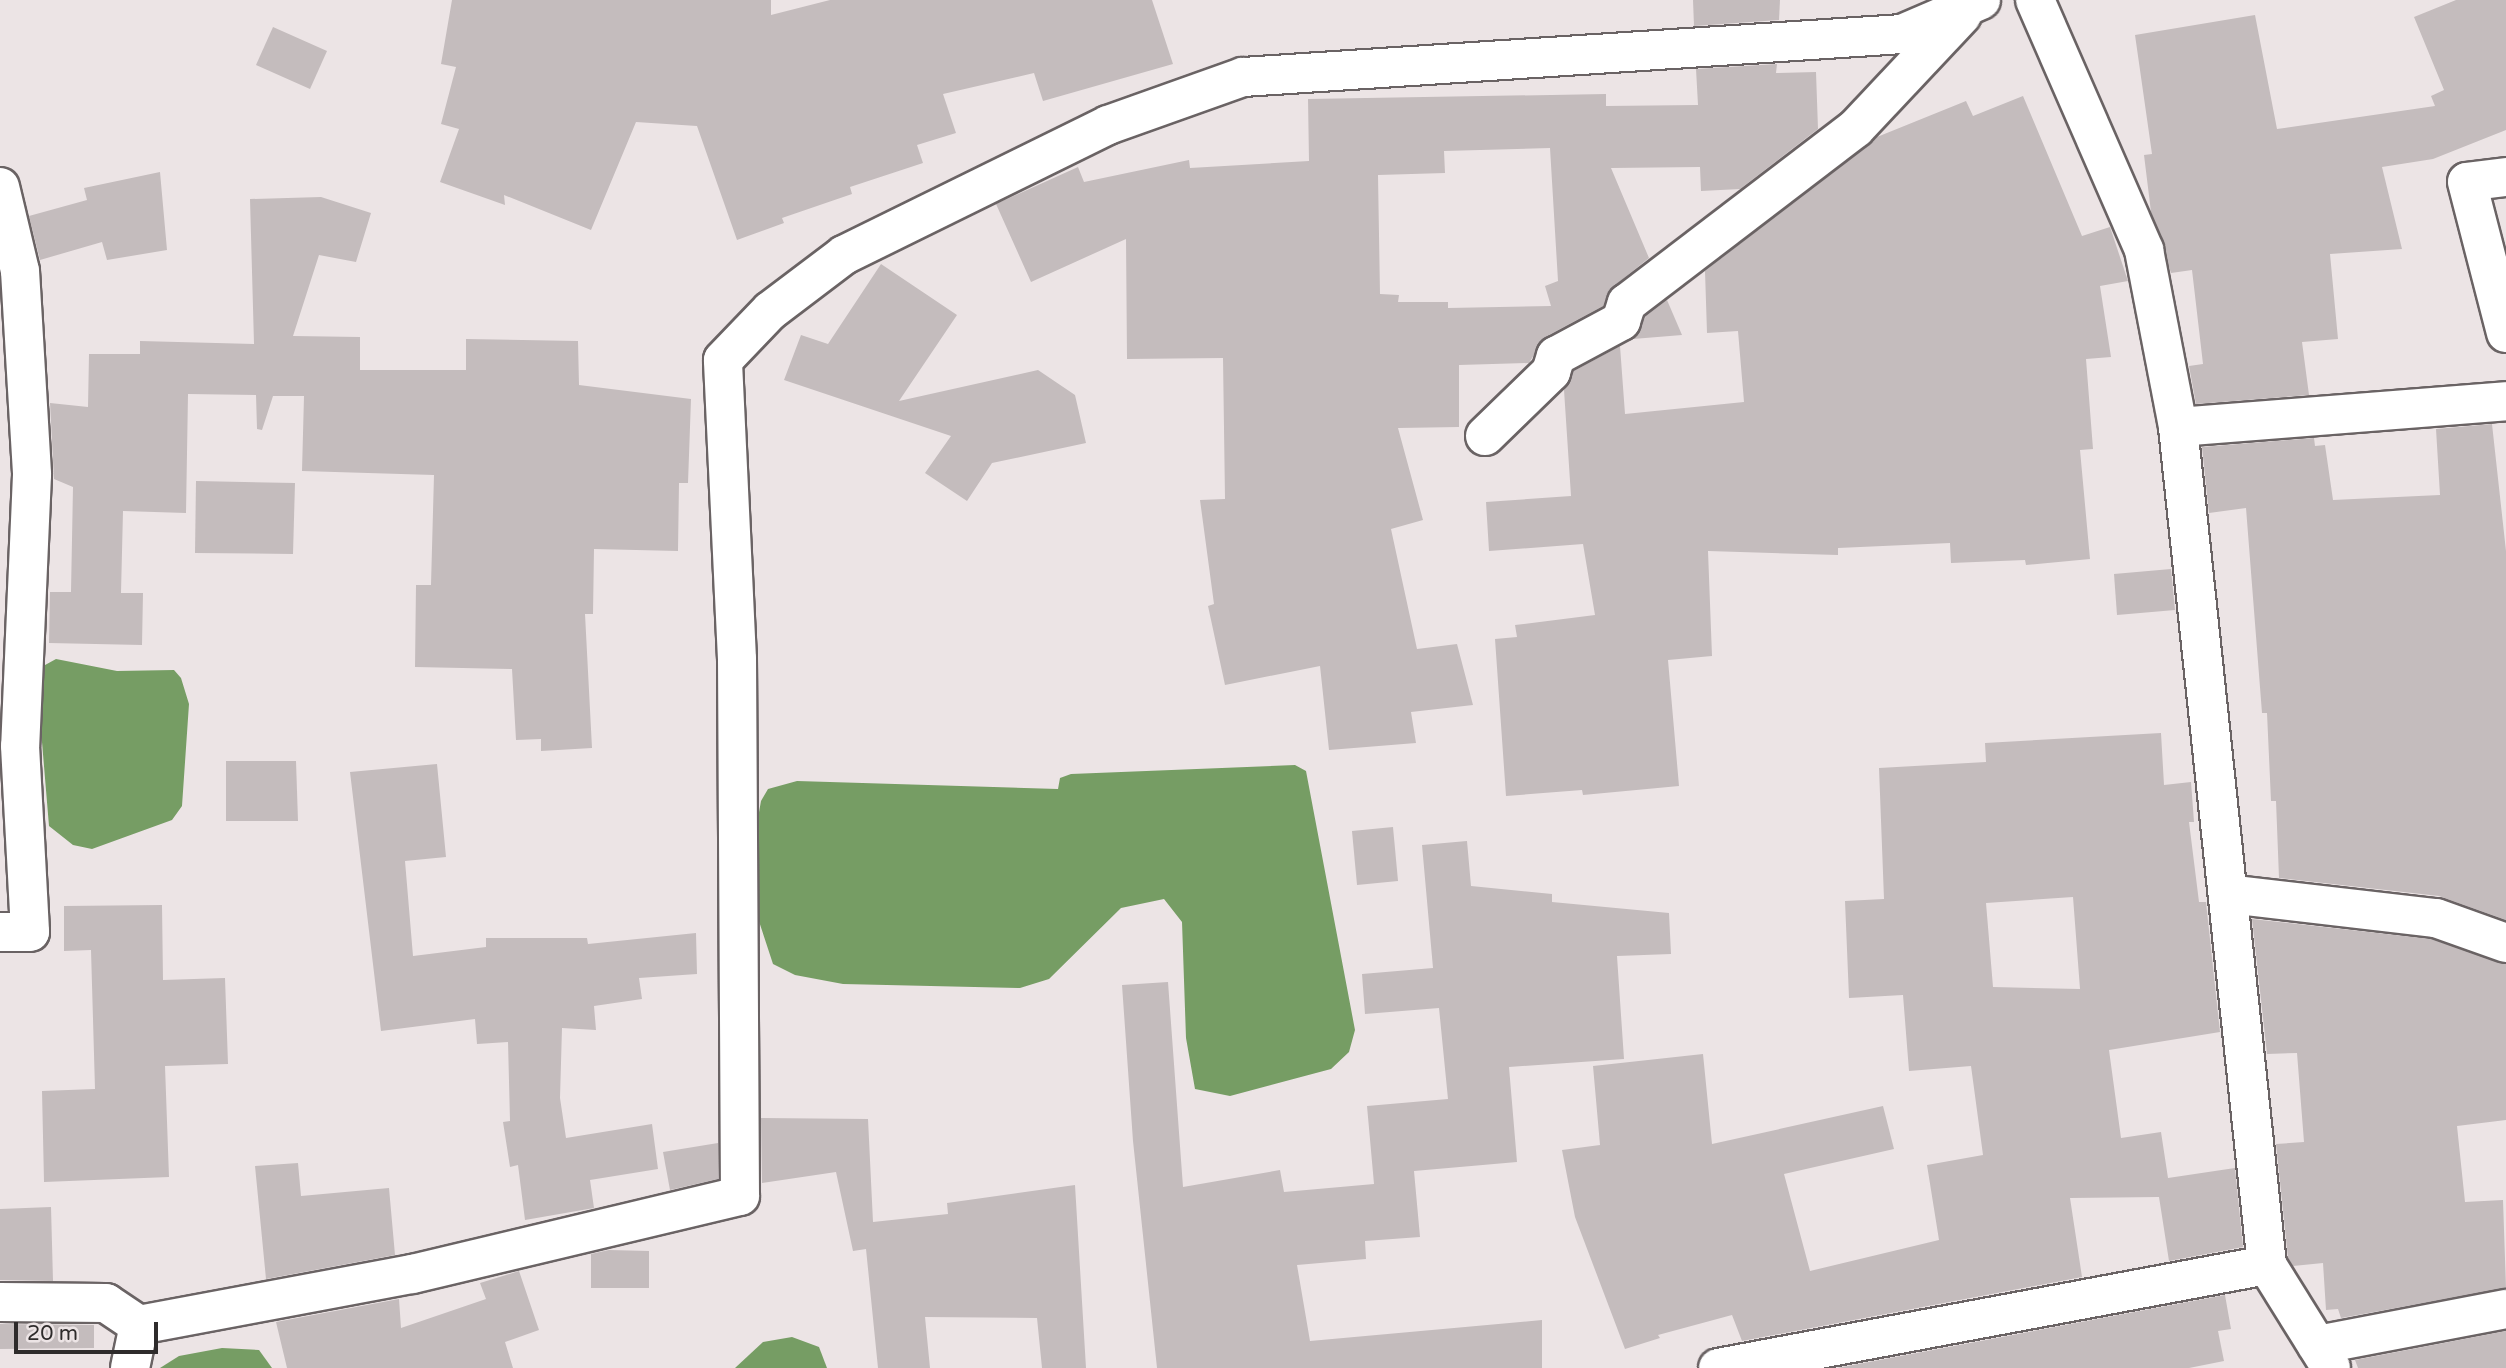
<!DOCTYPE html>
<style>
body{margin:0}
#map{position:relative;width:2506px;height:1368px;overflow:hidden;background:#ece4e5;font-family:"Varela Round",sans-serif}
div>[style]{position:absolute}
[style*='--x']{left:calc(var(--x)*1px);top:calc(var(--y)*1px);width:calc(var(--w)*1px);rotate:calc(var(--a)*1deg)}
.water>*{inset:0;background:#769d64}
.building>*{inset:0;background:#c4bcbd}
.roads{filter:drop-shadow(2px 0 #6a6364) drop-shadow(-2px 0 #6a6364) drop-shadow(0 2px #6a6364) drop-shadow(0 -2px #6a6364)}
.minor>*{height:38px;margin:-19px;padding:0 19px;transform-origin:19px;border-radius:19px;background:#fff}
.tertiary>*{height:38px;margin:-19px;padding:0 19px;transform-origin:19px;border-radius:19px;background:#fff}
span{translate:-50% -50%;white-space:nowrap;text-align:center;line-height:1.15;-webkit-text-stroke:7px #ece4e5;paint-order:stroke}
.scale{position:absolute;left:14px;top:1322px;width:144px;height:32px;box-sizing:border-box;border:4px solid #2e2b2b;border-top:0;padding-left:9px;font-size:21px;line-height:24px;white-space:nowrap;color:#2e2b2b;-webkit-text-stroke:5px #ece4e5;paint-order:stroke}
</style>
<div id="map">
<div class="water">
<i style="clip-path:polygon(56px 659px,117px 671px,174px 670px,181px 678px,189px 704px,182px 806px,172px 820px,92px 849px,73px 845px,49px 826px,36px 670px)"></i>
<i style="clip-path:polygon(1295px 765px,1306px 771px,1355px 1030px,1349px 1052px,1331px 1069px,1230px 1096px,1195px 1089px,1186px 1038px,1182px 922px,1164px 899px,1121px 908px,1049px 979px,1020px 988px,843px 984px,795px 975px,773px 964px,751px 897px,751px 857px,761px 801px,768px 789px,797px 781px,1058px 789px,1060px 778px,1071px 774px)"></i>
<i style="clip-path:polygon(792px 1337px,819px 1347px,827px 1368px,735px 1368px,763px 1342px)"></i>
<i style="clip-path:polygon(222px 1348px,259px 1350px,272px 1368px,160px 1368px,179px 1356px)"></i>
</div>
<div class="building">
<i style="clip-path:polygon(452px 0,771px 0,771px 15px,830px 0,1152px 0,1173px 64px,1043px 101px,1034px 73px,943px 94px,956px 133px,917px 145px,923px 163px,850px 187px,852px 194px,782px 218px,784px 223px,737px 240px,697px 126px,636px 122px,591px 230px,504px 195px,505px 205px,440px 182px,459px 129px,441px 124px,456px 67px,441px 64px)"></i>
<i style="clip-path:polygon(1693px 0,1780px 0,1779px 20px,1694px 26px)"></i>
<i style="clip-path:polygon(2456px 0,2506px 0,2506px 130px,2433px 159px,2382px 167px,2402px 249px,2330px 254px,2338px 339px,2302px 342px,2309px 395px,2196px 404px,2189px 366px,2203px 364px,2192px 270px,2171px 273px,2151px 212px,2144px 155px,2152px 154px,2135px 35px,2255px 15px,2277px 129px,2435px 106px,2431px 96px,2444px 90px,2414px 17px)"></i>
<i style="clip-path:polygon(273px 27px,327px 51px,310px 89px,256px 65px)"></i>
<i style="clip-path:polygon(evenodd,1777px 64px,1776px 73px,1816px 72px,1818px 129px,1740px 189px,1701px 191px,1700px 167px,1611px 168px,1649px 258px,1614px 286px,1603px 306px,1545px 337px,1529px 363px,1459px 365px,1459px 427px,1398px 428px,1423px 520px,1391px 529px,1417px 649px,1457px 644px,1473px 705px,1411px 712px,1416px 743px,1329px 750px,1320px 666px,1225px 685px,1208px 606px,1214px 604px,1200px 500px,1225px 499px,1223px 358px,1127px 359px,1126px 239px,1031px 282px,996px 204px,1078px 167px,1084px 182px,1189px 160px,1190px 168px,1309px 161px,1308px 99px,1606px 94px,1606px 106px,1698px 105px,1696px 69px,1777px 64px,1550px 148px,1558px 281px,1545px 286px,1551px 306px,1448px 308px,1448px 302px,1398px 302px,1399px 295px,1380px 294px,1378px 175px,1445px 173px,1444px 151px,1550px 148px)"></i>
<i style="clip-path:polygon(2023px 96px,2082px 236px,2110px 227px,2128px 281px,2100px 286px,2111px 357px,2086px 359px,2093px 449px,2080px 450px,2090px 559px,2026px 565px,2025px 560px,1951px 563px,1950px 543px,1838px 548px,1838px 555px,1708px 551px,1712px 656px,1668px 660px,1679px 786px,1583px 795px,1582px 790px,1506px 796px,1495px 639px,1517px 637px,1515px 625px,1595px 615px,1583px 544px,1489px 551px,1486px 502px,1571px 496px,1564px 390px,1574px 371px,1620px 346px,1625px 414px,1744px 402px,1738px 331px,1707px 333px,1705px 271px,1877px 137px,1966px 101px,1973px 116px)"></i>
<i style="clip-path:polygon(160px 172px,167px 250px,107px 260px,102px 242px,40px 260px,29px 216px,87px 200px,84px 188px)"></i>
<i style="clip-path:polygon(321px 197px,371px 213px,356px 262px,319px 255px,293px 336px,360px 337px,360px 370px,466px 370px,466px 339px,578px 341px,579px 385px,691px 399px,688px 483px,679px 483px,678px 551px,594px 549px,593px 614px,585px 614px,592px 748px,541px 751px,541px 739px,516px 740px,512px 669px,415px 667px,416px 585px,431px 585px,434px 475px,302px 471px,304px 396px,273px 396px,262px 430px,257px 429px,256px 395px,188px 394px,186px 513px,123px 511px,121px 593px,143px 593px,142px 645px,49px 643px,50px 592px,71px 592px,73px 487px,54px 479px,50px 403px,88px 407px,89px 354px,140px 354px,140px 341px,254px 344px,250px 199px)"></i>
<i style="clip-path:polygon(881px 264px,957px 315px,899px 401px,1038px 370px,1075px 395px,1086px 443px,992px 463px,967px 501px,925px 473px,951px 436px,784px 380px,801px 335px,828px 344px)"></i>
<i style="clip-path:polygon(1667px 300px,1682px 335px,1633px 339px,1646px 316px)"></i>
<i style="clip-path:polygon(2492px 424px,2506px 551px,2506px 920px,2439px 896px,2279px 878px,2276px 801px,2271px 801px,2267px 713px,2262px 713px,2246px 508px,2209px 513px,2202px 447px,2314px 438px,2315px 446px,2325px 445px,2333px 500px,2440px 495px,2436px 429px)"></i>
<i style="clip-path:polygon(196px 481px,295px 483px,293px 554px,195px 553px)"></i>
<i style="clip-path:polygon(2171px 569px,2175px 610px,2117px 615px,2114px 574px)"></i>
<i style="clip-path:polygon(evenodd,2161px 733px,2164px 785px,2191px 782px,2194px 822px,2189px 822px,2199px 902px,2206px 902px,2220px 1032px,2109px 1050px,2121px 1138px,2161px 1132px,2168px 1178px,2235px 1168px,2243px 1247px,2169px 1261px,2159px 1197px,2070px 1198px,2082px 1277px,1742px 1341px,1732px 1315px,1658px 1335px,1660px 1338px,1625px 1349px,1575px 1217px,1562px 1150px,1600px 1145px,1593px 1066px,1703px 1054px,1712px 1144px,1883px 1106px,1894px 1149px,1784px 1174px,1810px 1271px,1939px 1240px,1927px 1165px,1983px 1155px,1971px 1066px,1909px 1071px,1903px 995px,1849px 998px,1845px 901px,1884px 899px,1879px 768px,1986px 762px,1985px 743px,2161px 733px,2073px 897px,2080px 989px,1993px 987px,1986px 903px,2073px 897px)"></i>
<i style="clip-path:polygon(226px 761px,296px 761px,298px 821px,226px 821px)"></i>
<i style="clip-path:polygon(437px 764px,446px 857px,405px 861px,413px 956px,486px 947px,486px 938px,587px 938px,588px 944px,696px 933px,697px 974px,639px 978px,642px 999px,594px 1006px,596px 1030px,562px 1028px,560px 1098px,566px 1138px,652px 1124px,658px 1169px,590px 1180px,594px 1208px,525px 1220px,518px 1165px,510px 1167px,503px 1122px,510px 1121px,508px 1042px,477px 1044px,475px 1019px,381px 1031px,350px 772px)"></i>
<i style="clip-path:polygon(1393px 827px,1398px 881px,1357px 885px,1352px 831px)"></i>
<i style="clip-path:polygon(1467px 841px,1471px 886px,1552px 894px,1552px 902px,1669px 913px,1671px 954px,1617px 956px,1624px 1059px,1509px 1067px,1517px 1162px,1414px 1171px,1420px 1237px,1365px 1241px,1366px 1259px,1297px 1265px,1310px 1341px,1542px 1320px,1542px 1368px,1157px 1368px,1133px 1141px,1122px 985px,1168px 982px,1183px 1187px,1280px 1170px,1284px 1192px,1374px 1184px,1367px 1106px,1448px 1099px,1439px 1008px,1365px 1014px,1362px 974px,1433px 968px,1422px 845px)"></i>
<i style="clip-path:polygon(162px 905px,163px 980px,225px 978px,228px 1064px,165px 1066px,169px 1177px,44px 1182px,42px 1091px,95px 1089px,91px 950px,64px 951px,64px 906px)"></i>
<i style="clip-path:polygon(2252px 919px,2431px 939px,2506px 964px,2506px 1120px,2457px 1126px,2465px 1202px,2503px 1200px,2506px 1288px,2341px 1318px,2338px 1309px,2326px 1310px,2323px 1263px,2293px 1266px,2288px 1258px,2276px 1144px,2304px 1142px,2297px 1053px,2267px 1054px)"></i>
<i style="clip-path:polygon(761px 1118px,868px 1119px,873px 1222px,948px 1214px,947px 1203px,1075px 1185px,1086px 1368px,1042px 1368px,1037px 1318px,925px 1317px,930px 1368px,878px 1368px,866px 1249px,853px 1251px,836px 1172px,762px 1183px)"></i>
<i style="clip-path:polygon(718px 1143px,718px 1179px,670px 1190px,663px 1152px)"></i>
<i style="clip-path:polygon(298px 1163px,301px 1196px,389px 1188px,395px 1255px,266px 1279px,255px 1166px)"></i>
<i style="clip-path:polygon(51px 1207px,53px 1281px,0 1280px,0 1209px)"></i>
<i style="clip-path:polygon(609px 1250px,649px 1251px,649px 1288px,591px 1288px,591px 1254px)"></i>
<i style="clip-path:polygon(519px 1271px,539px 1330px,505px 1342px,513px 1368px,287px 1368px,276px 1322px,399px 1299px,401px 1328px,486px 1299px,480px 1283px)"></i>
<i style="clip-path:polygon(2225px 1295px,2231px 1329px,2218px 1331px,2224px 1361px,2189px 1368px,1837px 1368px)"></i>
<i style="clip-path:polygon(0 1324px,94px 1325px,94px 1348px,0 1349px)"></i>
<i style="clip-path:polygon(2506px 1331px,2506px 1368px,2358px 1368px,2355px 1360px)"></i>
</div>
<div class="roads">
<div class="minor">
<i style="--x:2506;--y:177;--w:39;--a:173"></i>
<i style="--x:2467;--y:182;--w:156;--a:75.5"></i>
<i style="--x:0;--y:187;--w:86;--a:76.6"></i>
<i style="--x:20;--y:271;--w:204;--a:86.6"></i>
<i style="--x:32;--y:475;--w:271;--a:92.5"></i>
<i style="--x:20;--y:746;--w:186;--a:86.9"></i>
<i style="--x:30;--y:932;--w:30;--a:180"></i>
<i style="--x:2178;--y:427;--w:329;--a:-4.5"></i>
<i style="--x:1485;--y:436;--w:92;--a:-44.1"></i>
<i style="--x:1551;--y:372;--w:17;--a:-73"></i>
<i style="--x:1556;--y:356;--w:74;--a:-28.3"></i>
<i style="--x:1621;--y:321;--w:19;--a:-72"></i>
<i style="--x:1627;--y:303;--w:288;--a:-37.4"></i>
<i style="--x:1856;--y:128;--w:155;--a:-46.8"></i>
<i style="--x:2228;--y:894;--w:209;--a:6.6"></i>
<i style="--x:2436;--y:918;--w:74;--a:19.7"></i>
<i style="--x:0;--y:1302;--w:106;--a:0.5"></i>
<i style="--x:106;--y:1303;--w:40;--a:34"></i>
<i style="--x:2317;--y:1345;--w:192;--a:-10.8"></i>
<i style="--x:130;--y:1368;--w:44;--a:-78.2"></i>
<i style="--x:139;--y:1325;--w:278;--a:-10.6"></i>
<i style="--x:412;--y:1274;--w:337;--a:-13.4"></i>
<i style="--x:740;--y:1196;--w:537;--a:-90.32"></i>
<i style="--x:737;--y:659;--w:299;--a:-92.7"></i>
<i style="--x:723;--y:360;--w:68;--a:-46.2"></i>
<i style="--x:770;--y:311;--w:93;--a:-37.1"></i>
<i style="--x:844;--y:255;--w:294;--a:-26.2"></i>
<i style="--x:1108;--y:125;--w:143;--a:-19.6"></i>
<i style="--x:1243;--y:77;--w:660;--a:-3.73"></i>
<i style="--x:1902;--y:34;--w:86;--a:-23.3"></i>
<i style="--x:1718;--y:1368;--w:559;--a:-10.63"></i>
</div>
<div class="tertiary">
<i style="--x:2035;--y:0;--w:273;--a:66.4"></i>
<i style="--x:2144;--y:250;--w:180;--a:79.1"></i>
<i style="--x:2178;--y:427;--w:843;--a:83.94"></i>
<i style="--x:2267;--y:1265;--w:121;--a:58.1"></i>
</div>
</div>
<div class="scale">20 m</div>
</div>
